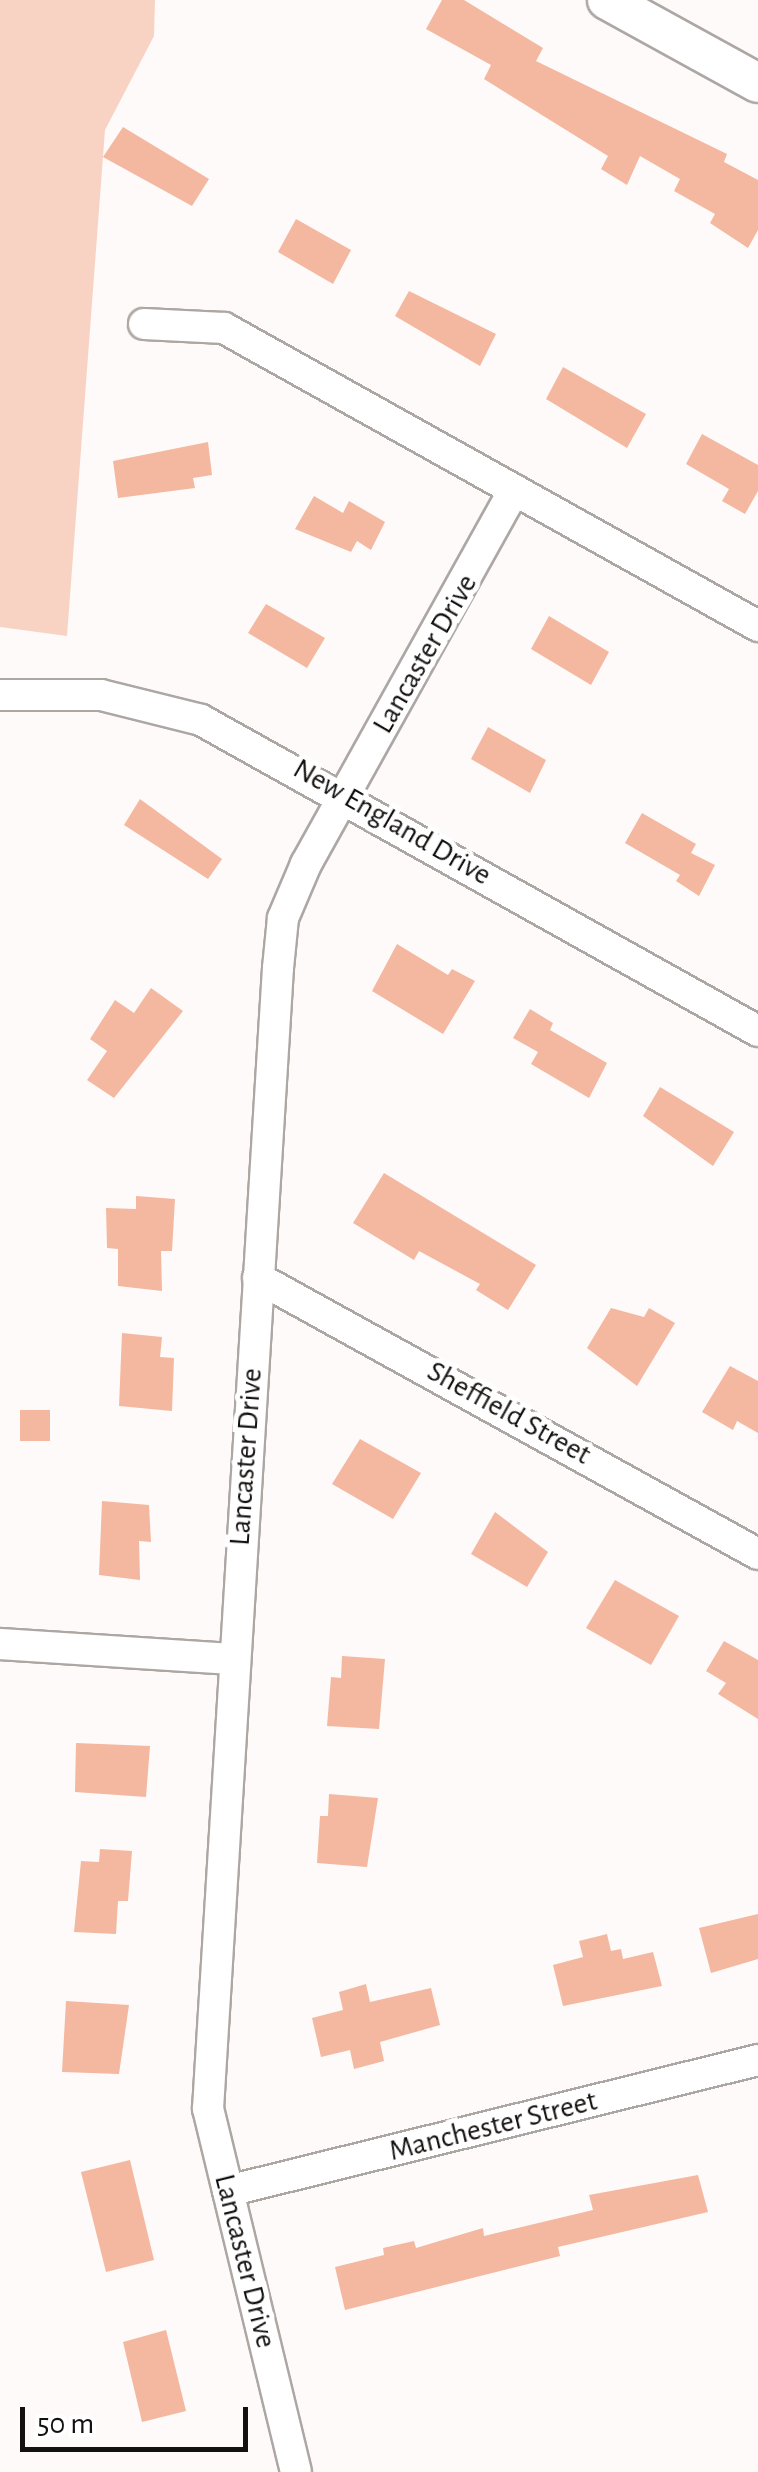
<!DOCTYPE html>
<style>
body{margin:0}
#map{position:relative;width:758px;height:2472px;overflow:hidden;background:#fefaf9;font-family:"Alegreya Sans",sans-serif}
div>[style]{position:absolute}
[style*='--x']{left:calc(var(--x)*1px);top:calc(var(--y)*1px);width:calc(var(--w)*1px);rotate:calc(var(--a)*1deg)}
.green>*{inset:0;background:#f8d3c3}
.building>*{inset:0;background:#f3b89f}
.roads{filter:drop-shadow(2px 0 #ada7a4) drop-shadow(-2px 0 #ada7a4) drop-shadow(0 2px #ada7a4) drop-shadow(0 -2px #ada7a4)}
.minor>*{height:30px;margin:-15px;padding:0 15px;transform-origin:15px;border-radius:15px;background:#fff}
.tertiary>*{height:38px;margin:-19px;padding:0 19px;transform-origin:19px;border-radius:19px;background:#fff}
span{translate:-50% -50%;white-space:nowrap;text-align:center;line-height:1.15;-webkit-text-stroke:10px #fff;paint-order:stroke}
.street-label{font-size:30px;color:#131110}
.scale{position:absolute;left:20px;top:2407px;width:228px;height:45px;box-sizing:border-box;border:5px solid #131110;border-top:0;padding-left:12px;font-size:30px;line-height:35px;white-space:nowrap;color:#131110;-webkit-text-stroke:8px #fff;paint-order:stroke}
</style>
<div id="map">
<div class="green">
<i style="clip-path:polygon(0 0,155px 0,154px 36px,105px 130px,67px 636px,0 627px)"></i>
</div>
<div class="building">
<i style="clip-path:polygon(442px 0,464px 0,543px 48px,536px 61px,727px 154px,724px 162px,758px 180px,758px 230px,748px 248px,710px 223px,715px 214px,674px 191px,680px 179px,640px 156px,627px 185px,601px 169px,608px 156px,484px 79px,491px 65px,426px 29px)"></i>
<i style="clip-path:polygon(123px 127px,209px 179px,192px 206px,103px 157px)"></i>
<i style="clip-path:polygon(296px 219px,351px 250px,333px 284px,278px 252px)"></i>
<i style="clip-path:polygon(409px 291px,496px 334px,480px 366px,395px 316px)"></i>
<i style="clip-path:polygon(563px 367px,646px 414px,627px 448px,546px 399px)"></i>
<i style="clip-path:polygon(702px 434px,758px 465px,758px 491px,745px 514px,722px 501px,729px 489px,686px 464px)"></i>
<i style="clip-path:polygon(208px 442px,212px 475px,193px 478px,195px 488px,118px 498px,113px 461px)"></i>
<i style="clip-path:polygon(314px 496px,343px 513px,349px 501px,385px 522px,371px 550px,357px 541px,351px 552px,295px 529px)"></i>
<i style="clip-path:polygon(266px 604px,325px 638px,307px 668px,248px 633px)"></i>
<i style="clip-path:polygon(549px 616px,609px 652px,591px 685px,531px 649px)"></i>
<i style="clip-path:polygon(488px 727px,546px 760px,530px 793px,471px 759px)"></i>
<i style="clip-path:polygon(140px 799px,222px 859px,208px 879px,124px 825px)"></i>
<i style="clip-path:polygon(642px 813px,696px 844px,691px 853px,715px 865px,699px 896px,676px 881px,680px 875px,625px 843px)"></i>
<i style="clip-path:polygon(397px 944px,448px 975px,452px 969px,475px 981px,443px 1034px,372px 991px)"></i>
<i style="clip-path:polygon(151px 988px,183px 1011px,114px 1098px,87px 1080px,107px 1051px,90px 1039px,115px 1000px,134px 1013px)"></i>
<i style="clip-path:polygon(530px 1009px,553px 1023px,550px 1030px,607px 1063px,589px 1098px,531px 1064px,538px 1052px,513px 1038px)"></i>
<i style="clip-path:polygon(660px 1087px,734px 1132px,713px 1166px,643px 1116px)"></i>
<i style="clip-path:polygon(384px 1173px,536px 1265px,508px 1310px,476px 1290px,480px 1284px,419px 1251px,414px 1260px,353px 1223px)"></i>
<i style="clip-path:polygon(136px 1196px,175px 1199px,172px 1251px,161px 1251px,162px 1291px,118px 1286px,118px 1249px,107px 1248px,106px 1208px,136px 1209px)"></i>
<i style="clip-path:polygon(611px 1308px,644px 1317px,649px 1308px,675px 1323px,637px 1386px,587px 1348px)"></i>
<i style="clip-path:polygon(122px 1333px,162px 1337px,160px 1357px,174px 1358px,172px 1411px,119px 1406px)"></i>
<i style="clip-path:polygon(730px 1366px,758px 1381px,758px 1433px,737px 1421px,733px 1430px,702px 1412px)"></i>
<i style="clip-path:polygon(20px 1410px,50px 1410px,50px 1441px,20px 1441px)"></i>
<i style="clip-path:polygon(360px 1439px,421px 1473px,393px 1519px,332px 1484px)"></i>
<i style="clip-path:polygon(102px 1501px,149px 1505px,151px 1542px,139px 1541px,140px 1580px,99px 1575px)"></i>
<i style="clip-path:polygon(495px 1512px,548px 1552px,527px 1587px,471px 1554px)"></i>
<i style="clip-path:polygon(615px 1580px,679px 1616px,651px 1665px,586px 1628px)"></i>
<i style="clip-path:polygon(724px 1641px,758px 1660px,758px 1719px,718px 1694px,726px 1683px,706px 1671px)"></i>
<i style="clip-path:polygon(342px 1656px,385px 1659px,379px 1729px,327px 1726px,331px 1677px,341px 1678px)"></i>
<i style="clip-path:polygon(76px 1743px,150px 1746px,146px 1797px,75px 1792px)"></i>
<i style="clip-path:polygon(329px 1794px,378px 1798px,367px 1867px,317px 1863px,320px 1816px,328px 1816px)"></i>
<i style="clip-path:polygon(100px 1849px,132px 1851px,128px 1901px,118px 1901px,116px 1934px,74px 1932px,81px 1861px,99px 1862px)"></i>
<i style="clip-path:polygon(758px 1914px,758px 1959px,711px 1973px,699px 1928px)"></i>
<i style="clip-path:polygon(607px 1934px,611px 1951px,621px 1949px,623px 1959px,653px 1952px,662px 1986px,563px 2006px,553px 1965px,583px 1957px,579px 1941px)"></i>
<i style="clip-path:polygon(366px 1984px,370px 2002px,431px 1988px,440px 2025px,380px 2042px,384px 2061px,354px 2069px,350px 2050px,321px 2057px,312px 2018px,343px 2010px,339px 1992px)"></i>
<i style="clip-path:polygon(66px 2001px,129px 2005px,119px 2074px,62px 2072px)"></i>
<i style="clip-path:polygon(130px 2160px,154px 2260px,106px 2272px,81px 2172px)"></i>
<i style="clip-path:polygon(698px 2175px,708px 2212px,558px 2247px,560px 2256px,345px 2310px,335px 2267px,384px 2255px,383px 2248px,414px 2241px,416px 2248px,483px 2228px,484px 2236px,593px 2210px,589px 2195px)"></i>
<i style="clip-path:polygon(166px 2330px,186px 2411px,142px 2422px,123px 2342px)"></i>
</div>
<div class="roads">
<div class="minor">
<i style="--x:144;--y:324;--w:80;--a:2.9"></i>
<i style="--x:224;--y:328;--w:612;--a:29.16"></i>
<i style="--x:0;--y:695;--w:101;--a:0"></i>
<i style="--x:101;--y:695;--w:103;--a:14"></i>
<i style="--x:201;--y:720;--w:638;--a:29.18"></i>
<i style="--x:258;--y:1278;--w:571;--a:28.9"></i>
<i style="--x:0;--y:1644;--w:233;--a:3.7"></i>
<i style="--x:228;--y:2191;--w:546;--a:-13.88"></i>
<i style="--x:296;--y:2472;--w:374;--a:-103.6"></i>
<i style="--x:208;--y:2109;--w:1143;--a:-86.49"></i>
<i style="--x:278;--y:968;--w:50;--a:-84.3"></i>
<i style="--x:283;--y:918;--w:59;--a:-66.9"></i>
<i style="--x:306;--y:864;--w:428;--a:-60.9"></i>
</div>
<div class="tertiary">
<i style="--x:607;--y:0;--w:172;--a:28.8"></i>
</div>
</div>
<div class="street-label">
<span style="left:425px;top:654px;rotate:-60deg">Lancaster Drive</span>
<span style="left:392px;top:822px;rotate:30deg">New England Drive</span>
<span style="left:509px;top:1413px;rotate:29deg">Sheffield Street</span>
<span style="left:246px;top:1457px;rotate:-86deg">Lancaster Drive</span>
<span style="left:493px;top:2126px;rotate:-14deg">Manchester Street</span>
<span style="left:245px;top:2261px;rotate:76deg">Lancaster Drive</span>
</div>
<div class="scale">50 m</div>
</div>
